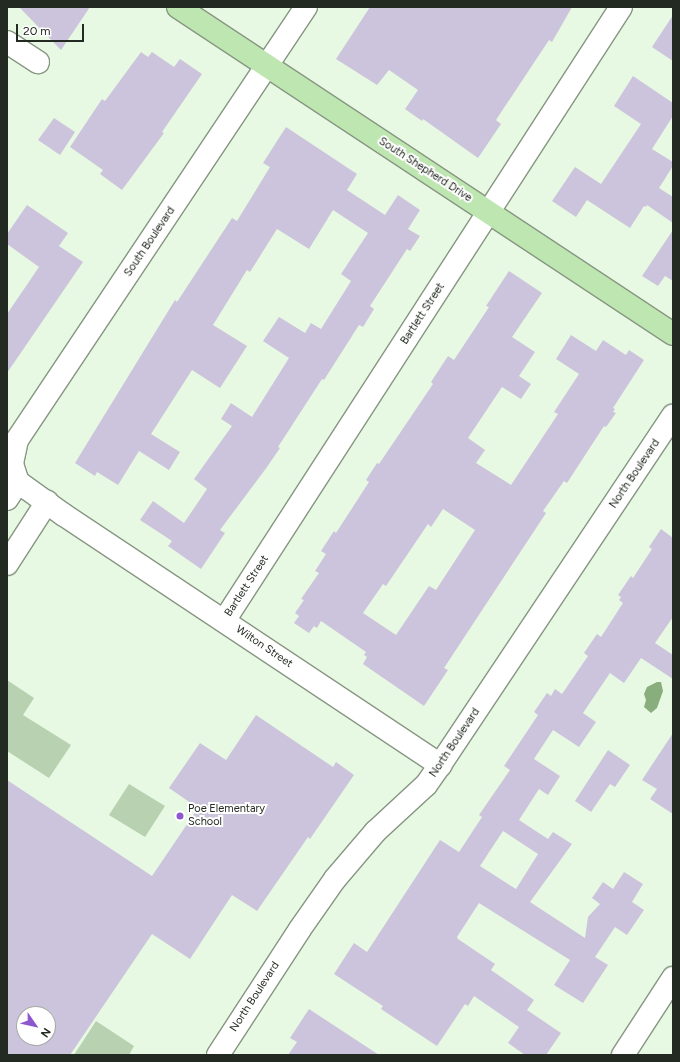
<!DOCTYPE html>
<style>
body{margin:0}
#map{position:relative;width:680px;height:1062px;overflow:hidden;background:#e7f9e2;font-family:Figtree,sans-serif}
div>[style]{position:absolute}
[style*='--x']{left:calc(var(--x)*1px);top:calc(var(--y)*1px);width:calc(var(--w)*1px);rotate:calc(var(--a)*1deg)}
.green>*{inset:0;background:#b8d1b0}
.water>*{inset:0;background:#89ae7e}
.building>*{inset:0;background:#ccc4dc}
.roads{filter:drop-shadow(1px 0 #879682) drop-shadow(-1px 0 #879682) drop-shadow(0 1px #879682) drop-shadow(0 -1px #879682)}
.minor>*{height:22px;margin:-11px;padding:0 11px;transform-origin:11px;border-radius:11px;background:#fff}
.major>*{height:22px;margin:-11px;padding:0 11px;transform-origin:11px;border-radius:11px;background:#bee6b1}
.dots>*{width:11px;height:11px;translate:-50% -50%;box-sizing:border-box;border:2px solid #fff;border-radius:50%}
span{translate:-50% -50%;white-space:nowrap;text-align:center;line-height:1.15;-webkit-text-stroke:4px #fff;paint-order:stroke}
.street-label{font-size:11px;color:#232a21}
.poi-label{font-size:11px;color:#232a21}
.left{translate:0 -50%;text-align:left}
.frame{position:absolute;inset:0;border:8px solid #232a21;pointer-events:none}
.north{position:absolute;left:16px;top:1006px;width:40px;height:40px;box-sizing:border-box;background:#fff;border:1px solid #a7aaa6;border-radius:50%;rotate:124deg;font-size:11px;font-weight:700;line-height:16px;text-align:center;color:#232a21}
.north::after{content:'';display:block;margin:auto;width:14px;height:18px;background:#8d57cf;clip-path:polygon(50% 0,100% 100%,50% 72%,0 100%)}
.scale{position:absolute;left:16px;top:24px;width:68px;height:18px;box-sizing:border-box;border:2px solid #232a21;border-top:0;padding-left:5px;font-size:12px;line-height:14px;white-space:nowrap;color:#232a21;-webkit-text-stroke:3px #fff;paint-order:stroke}
</style>
<div id="map">
<div class="green">
<i style="clip-path:polygon(7px 680px,34px 698px,23px 715px,71px 745px,49px 778px,7px 751px)"></i>
<i style="clip-path:polygon(129px 784px,165px 806px,145px 837px,109px 815px)"></i>
<i style="clip-path:polygon(96px 1021px,134px 1046px,129px 1055px,74px 1055px)"></i>
</div>
<div class="water">
<i style="clip-path:polygon(657px 682px,661px 682px,663px 691px,657px 708px,651px 713px,644px 707px,646px 700px,644px 694px,647px 687px)"></i>
</div>
<div class="building">
<i style="clip-path:polygon(19px 7px,90px 7px,61px 50px)"></i>
<i style="clip-path:polygon(370px 7px,572px 7px,552px 42px,549px 40px,496px 120px,501px 124px,478px 158px,423px 119px,422px 121px,405px 109px,418px 90px,389px 70px,377px 85px,336px 59px)"></i>
<i style="clip-path:polygon(673px 15px,673px 61px,652px 47px)"></i>
<i style="clip-path:polygon(141px 52px,148px 57px,152px 52px,174px 67px,180px 59px,202px 74px,162px 132px,164px 133px,122px 190px,100px 174px,103px 170px,70px 147px,102px 99px,105px 101px)"></i>
<i style="clip-path:polygon(633px 76px,673px 103px,673px 116px,652px 149px,673px 162px,673px 166px,659px 188px,673px 197px,673px 223px,647px 205px,646px 207px,644px 206px,630px 228px,587px 200px,576px 217px,552px 201px,575px 167px,601px 184px,641px 124px,614px 106px)"></i>
<i style="clip-path:polygon(54px 118px,75px 132px,60px 155px,38px 140px)"></i>
<i style="clip-path:polygon(286px 127px,357px 174px,347px 190px,385px 215px,398px 195px,420px 210px,408px 229px,420px 236px,410px 251px,407px 249px,370px 306px,374px 309px,363px 327px,359px 325px,324px 380px,322px 379px,278px 447px,280px 448px,267px 467px,220px 530px,225px 533px,201px 569px,168px 546px,172px 541px,140px 520px,153px 501px,184px 523px,207px 489px,194px 479px,232px 426px,221px 419px,231px 403px,252px 417px,289px 358px,263px 341px,279px 317px,305px 333px,311px 323px,321px 329px,351px 281px,341px 274px,368px 233px,333px 210px,309px 249px,277px 229px,250px 272px,247px 270px,213px 325px,247px 346px,220px 388px,192px 370px,151px 434px,180px 452px,169px 470px,139px 451px,118px 485px,97px 472px,95px 476px,75px 463px,175px 300px,177px 302px,232px 218px,237px 221px,270px 167px,263px 163px)"></i>
<i style="clip-path:polygon(27px 205px,68px 233px,59px 246px,83px 262px,7px 373px,7px 314px,39px 267px,7px 244px,7px 234px)"></i>
<i style="clip-path:polygon(673px 230px,673px 281px,665px 276px,658px 286px,642px 276px)"></i>
<i style="clip-path:polygon(evenodd,509px 271px,542px 293px,512px 337px,535px 352px,519px 376px,531px 384px,521px 399px,502px 387px,468px 438px,485px 450px,476px 463px,511px 485px,558px 414px,554px 412px,579px 374px,556px 359px,571px 335px,596px 351px,603px 340px,626px 355px,629px 350px,644px 360px,613px 408px,615px 409px,613px 412px,616px 413px,606px 427px,604px 426px,567px 483px,564px 481px,543px 511px,546px 513px,444px 668px,448px 670px,424px 706px,363px 664px,367px 657px,364px 655px,366px 652px,321px 621px,317px 628px,314px 626px,309px 633px,294px 623px,299px 616px,295px 613px,304px 600px,301px 599px,319px 573px,315px 571px,326px 554px,321px 551px,334px 531px,336px 533px,369px 482px,366px 480px,377px 463px,379px 464px,433px 384px,431px 382px,448px 356px,454px 360px,489px 307px,486px 306px,509px 271px,443px 509px,475px 530px,436px 590px,429px 586px,396px 635px,363px 613px,383px 584px,386px 586px,428px 524px,431px 527px,443px 509px)"></i>
<i style="clip-path:polygon(evenodd,661px 529px,673px 538px,673px 617px,655px 643px,673px 655px,673px 679px,641px 658px,624px 683px,610px 673px,583px 713px,596px 722px,579px 747px,553px 730px,534px 759px,560px 776px,548px 795px,539px 789px,519px 820px,548px 839px,553px 832px,572px 844px,530px 902px,585px 938px,588px 917px,600px 904px,592px 898px,603px 882px,613px 889px,624px 872px,643px 884px,632px 902px,644px 910px,627px 935px,615px 927px,595px 957px,608px 965px,583px 1003px,554px 985px,570px 960px,479px 903px,457px 937px,458px 939px,495px 964px,491px 970px,534px 1000px,527px 1010px,561px 1033px,546px 1055px,525px 1055px,508px 1043px,519px 1027px,474px 996px,468px 1006px,465px 1004px,437px 1046px,381px 1009px,383px 1006px,334px 974px,354px 943px,367px 952px,440px 840px,459px 852px,482px 817px,479px 815px,510px 770px,504px 766px,538px 715px,534px 712px,547px 693px,551px 696px,555px 689px,562px 694px,588px 656px,584px 653px,597px 634px,601px 637px,623px 603px,619px 600px,621px 597px,618px 595px,631px 576px,633px 578px,652px 549px,649px 547px,661px 529px,503px 831px,538px 854px,516px 889px,480px 866px,503px 831px)"></i>
<i style="clip-path:polygon(evenodd,256px 715px,333px 767px,336px 762px,354px 775px,310px 839px,308px 837px,257px 911px,232px 895px,190px 959px,152px 934px,70px 1055px,7px 1055px,7px 780px,152px 876px,198px 808px,169px 788px,200px 743px,226px 760px,256px 715px,24px 1014px,48px 1014px,48px 1038px,24px 1038px,24px 1014px)"></i>
<i style="clip-path:polygon(673px 733px,673px 814px,650px 799px,657px 789px,642px 780px)"></i>
<i style="clip-path:polygon(608px 750px,630px 765px,615px 787px,610px 784px,591px 812px,575px 801px)"></i>
<i style="clip-path:polygon(309px 1009px,379px 1055px,288px 1055px,297px 1042px,290px 1038px)"></i>
</div>
<div class="roads">
<div class="minor">
<i style="--x:306;--y:7;--w:521;--a:123.72"></i>
<i style="--x:17;--y:440;--w:25;--a:102"></i>
<i style="--x:12;--y:464;--w:19;--a:72"></i>
<i style="--x:18;--y:482;--w:57;--a:35.7"></i>
<i style="--x:64;--y:515;--w:452;--a:33.6"></i>
<i style="--x:7;--y:42;--w:37;--a:33"></i>
<i style="--x:7;--y:499;--w:20;--a:-57"></i>
<i style="--x:7;--y:564;--w:74;--a:-57.2"></i>
<i style="--x:224;--y:621;--w:731;--a:-57.11"></i>
<i style="--x:218;--y:1055;--w:150;--a:-56.9"></i>
<i style="--x:300;--y:929;--w:61;--a:-55"></i>
<i style="--x:335;--y:879;--w:62;--a:-49.6"></i>
<i style="--x:375;--y:832;--w:69;--a:-42.7"></i>
<i style="--x:426;--y:785;--w:24;--a:-55"></i>
<i style="--x:440;--y:765;--w:420;--a:-56.3"></i>
<i style="--x:623;--y:1055;--w:92;--a:-57"></i>
</div>
<div class="major">
<i style="--x:178;--y:7;--w:593;--a:33.45"></i>
</div>
</div>
<div class="dots">
<i style="left:180px;top:816px;background:#8d57cf"></i>
</div>
<div class="street-label">
<span style="left:425px;top:170px;rotate:33deg">South Shepherd Drive</span>
<span style="left:150px;top:242px;rotate:-56deg">South Boulevard</span>
<span style="left:423px;top:314px;rotate:-57deg">Bartlett Street</span>
<span style="left:635px;top:474px;rotate:-56deg">North Boulevard</span>
<span style="left:247px;top:586px;rotate:-57deg">Bartlett Street</span>
<span style="left:264px;top:647px;rotate:34deg">Wilton Street</span>
<span style="left:455px;top:743px;rotate:-56deg">North Boulevard</span>
<span style="left:255px;top:997px;rotate:-57deg">North Boulevard</span>
</div>
<div class="poi-label">
<span class="left" style="left:188px;top:816px">Poe Elementary<br>School</span>
</div>
<div class="frame"></div>
<div class="north">N</div>
<div class="scale">20 m</div>
</div>
